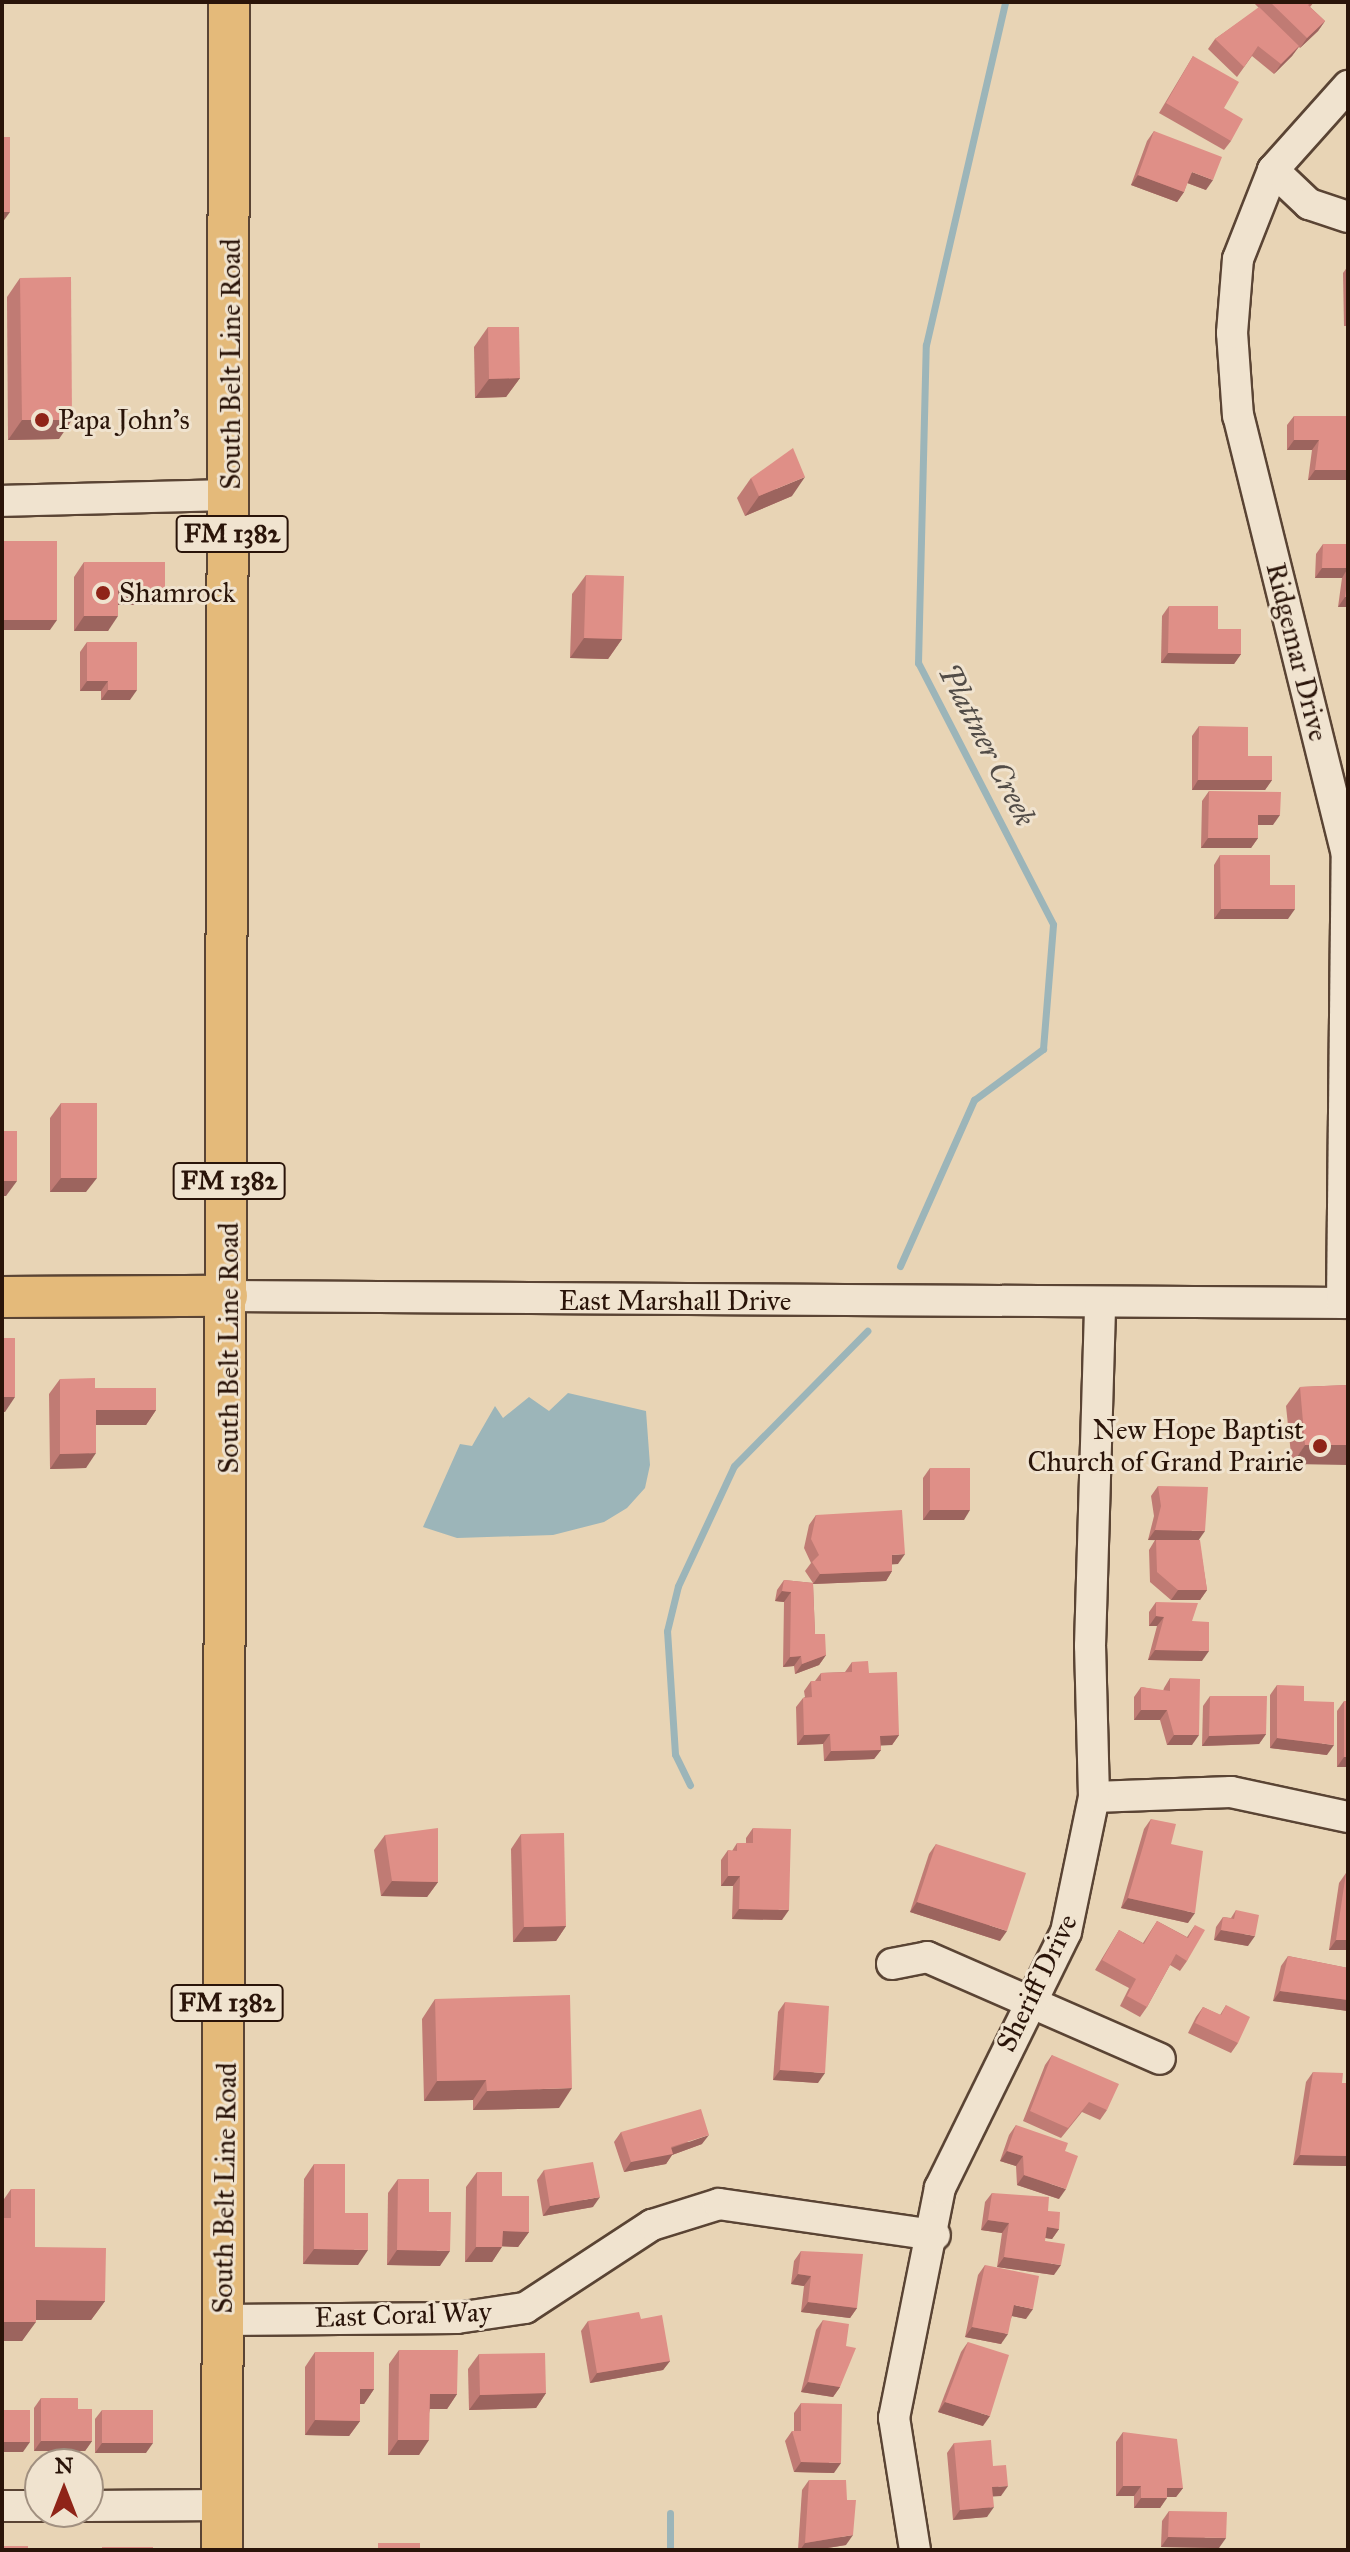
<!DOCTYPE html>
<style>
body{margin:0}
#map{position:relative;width:1350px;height:2552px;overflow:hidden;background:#e8d4b5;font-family:"IM FELL Great Primer",serif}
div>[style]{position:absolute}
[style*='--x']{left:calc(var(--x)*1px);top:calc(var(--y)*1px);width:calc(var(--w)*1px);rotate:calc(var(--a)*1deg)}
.water>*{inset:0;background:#9cb5b9}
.stream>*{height:7px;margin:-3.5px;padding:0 3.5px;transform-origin:3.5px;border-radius:3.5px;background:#9cb5b9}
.roads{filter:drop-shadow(2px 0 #5a4434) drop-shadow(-2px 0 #5a4434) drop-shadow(0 2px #5a4434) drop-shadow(0 -2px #5a4434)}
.minor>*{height:30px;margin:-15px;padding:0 15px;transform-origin:15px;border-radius:15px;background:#f0e3cf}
.major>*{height:40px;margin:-20px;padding:0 20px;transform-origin:20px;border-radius:20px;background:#e4ba7a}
.wall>*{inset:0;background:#c07b74}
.shaded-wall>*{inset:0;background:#9c645e}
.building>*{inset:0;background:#df8f87}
.dots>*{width:22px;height:22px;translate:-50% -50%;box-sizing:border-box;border:4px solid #f0e3cf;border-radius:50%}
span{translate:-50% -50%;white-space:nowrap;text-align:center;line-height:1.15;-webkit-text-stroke:6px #f0e3cf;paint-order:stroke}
.shield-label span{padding:2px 6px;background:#f0e3cf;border:2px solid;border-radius:6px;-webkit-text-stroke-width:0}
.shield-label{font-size:26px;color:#2a1409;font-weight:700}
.street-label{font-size:28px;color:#2a1409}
.poi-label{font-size:28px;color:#2a1409}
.left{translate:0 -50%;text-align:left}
.right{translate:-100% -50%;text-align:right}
.water-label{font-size:30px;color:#524c47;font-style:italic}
.frame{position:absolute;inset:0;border:4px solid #2a1409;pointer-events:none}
.north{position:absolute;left:24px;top:2448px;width:80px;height:80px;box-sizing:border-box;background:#f0e3cf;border:2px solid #a19080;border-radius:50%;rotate:0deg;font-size:22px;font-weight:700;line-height:32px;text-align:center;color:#2a1409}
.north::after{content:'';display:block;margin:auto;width:28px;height:36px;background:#8f2418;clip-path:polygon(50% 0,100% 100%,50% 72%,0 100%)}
</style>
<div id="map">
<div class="water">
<i style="clip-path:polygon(568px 1393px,646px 1411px,650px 1465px,645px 1488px,627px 1508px,604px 1522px,553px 1535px,457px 1538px,423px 1527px,460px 1444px,472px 1446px,495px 1406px,503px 1418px,529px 1397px,549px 1411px)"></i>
</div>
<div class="stream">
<i style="--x:900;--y:1266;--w:182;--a:-66"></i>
<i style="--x:974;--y:1100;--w:86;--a:-36.5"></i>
<i style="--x:1043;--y:1049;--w:125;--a:-85.4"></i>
<i style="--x:1053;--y:924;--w:294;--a:-117.3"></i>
<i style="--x:918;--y:663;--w:318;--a:-88.6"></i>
<i style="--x:926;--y:345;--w:352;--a:-77"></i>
<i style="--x:690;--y:1785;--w:34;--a:-116"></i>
<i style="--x:675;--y:1754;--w:123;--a:-93.7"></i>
<i style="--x:667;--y:1631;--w:46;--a:-76.3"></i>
<i style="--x:678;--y:1586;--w:132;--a:-65"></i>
<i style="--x:734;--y:1466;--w:190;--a:-45.4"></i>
<i style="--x:670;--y:2513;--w:37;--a:90"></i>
</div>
<div class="roads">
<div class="minor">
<i style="--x:1273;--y:170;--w:50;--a:43.4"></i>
<i style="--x:1309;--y:204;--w:41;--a:18.4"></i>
<i style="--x:2;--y:501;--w:230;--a:-1.5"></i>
<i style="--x:227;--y:1296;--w:1121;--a:0.36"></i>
<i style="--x:1342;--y:1303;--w:448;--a:-89.4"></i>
<i style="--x:1347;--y:855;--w:452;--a:-103.9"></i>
<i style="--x:1238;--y:416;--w:83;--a:-94.1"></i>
<i style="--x:1232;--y:333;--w:74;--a:-85.4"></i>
<i style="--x:1238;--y:259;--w:96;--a:-68.5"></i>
<i style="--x:1273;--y:170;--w:113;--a:-48.2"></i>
<i style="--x:1094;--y:1797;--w:137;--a:-2.1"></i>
<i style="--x:1231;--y:1792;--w:120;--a:12.1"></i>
<i style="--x:892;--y:1964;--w:36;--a:-11"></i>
<i style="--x:927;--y:1957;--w:254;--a:23.6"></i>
<i style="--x:223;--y:2320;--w:234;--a:-0.5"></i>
<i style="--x:457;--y:2318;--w:69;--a:-8.4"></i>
<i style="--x:525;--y:2308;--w:152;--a:-33.2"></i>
<i style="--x:652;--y:2225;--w:70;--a:-17.4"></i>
<i style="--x:719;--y:2204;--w:218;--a:8.2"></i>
<i style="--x:2;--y:2506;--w:38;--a:0"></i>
<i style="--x:88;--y:2506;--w:135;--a:-0.4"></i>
<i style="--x:915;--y:2550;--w:134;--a:-99"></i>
<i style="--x:894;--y:2418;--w:235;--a:-78.7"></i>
<i style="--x:940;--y:2188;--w:285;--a:-63.8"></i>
<i style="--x:1066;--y:1932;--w:138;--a:-78.3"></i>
<i style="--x:1094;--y:1797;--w:151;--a:-91.5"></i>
<i style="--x:1090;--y:1646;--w:344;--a:-88.3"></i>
</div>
<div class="major">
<i style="--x:2;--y:1297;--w:225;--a:-0.3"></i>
<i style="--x:222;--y:2550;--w:2548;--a:-89.84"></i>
</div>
</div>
<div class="wall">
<i style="clip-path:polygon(1253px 2px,1314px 2px,1310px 7px,1325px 21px,1318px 31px,1300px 48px,1299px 47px,1292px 56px,1274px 74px,1252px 56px,1237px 77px,1208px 49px,1215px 39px,1259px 8px)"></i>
<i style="clip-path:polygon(1193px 56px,1224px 108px,1231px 141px,1224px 150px,1159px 113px)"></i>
<i style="clip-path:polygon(1154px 131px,1206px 190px,1187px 183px,1184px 192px,1177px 202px,1131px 185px,1147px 141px)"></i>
<i style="clip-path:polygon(1348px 266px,1348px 326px,1344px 326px,1343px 273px)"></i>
<i style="clip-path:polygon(20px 278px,59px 439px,8px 440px,7px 297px)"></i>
<i style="clip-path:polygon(488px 327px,520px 378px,506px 397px,475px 398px,474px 347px)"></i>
<i style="clip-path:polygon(1294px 416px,1348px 416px,1348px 480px,1308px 480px,1312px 450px,1287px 450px,1287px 425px)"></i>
<i style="clip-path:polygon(751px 478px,792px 496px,745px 516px,737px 498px)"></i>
<i style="clip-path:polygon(1323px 544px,1348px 544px,1348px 607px,1338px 607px,1342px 578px,1315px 578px,1316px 554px)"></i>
<i style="clip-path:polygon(84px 562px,155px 605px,118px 605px,108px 631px,74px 631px,74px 577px)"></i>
<i style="clip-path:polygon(586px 575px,622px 639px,608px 659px,570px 658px,572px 594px)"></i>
<i style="clip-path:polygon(1169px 606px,1218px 629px,1241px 654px,1234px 664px,1161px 663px,1162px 616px)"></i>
<i style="clip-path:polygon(87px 642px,130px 700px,101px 700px,101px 691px,80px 691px,80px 652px)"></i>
<i style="clip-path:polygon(1348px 678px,1348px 704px,1347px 704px,1347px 680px)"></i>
<i style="clip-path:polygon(1199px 726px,1272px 780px,1265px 790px,1192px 790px,1192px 736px)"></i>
<i style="clip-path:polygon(1209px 791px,1273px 825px,1258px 825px,1258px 838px,1251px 848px,1201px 848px,1202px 801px)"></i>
<i style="clip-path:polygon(1220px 855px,1270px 885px,1288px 919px,1214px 919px,1214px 865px)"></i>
<i style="clip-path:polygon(61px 1103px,86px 1192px,50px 1192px,50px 1118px)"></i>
<i style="clip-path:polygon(60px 1379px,95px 1388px,156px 1410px,146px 1425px,96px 1425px,86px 1468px,50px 1469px,49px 1394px)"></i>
<i style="clip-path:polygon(1348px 1385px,1292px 1464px,1286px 1406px,1300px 1387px)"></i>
<i style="clip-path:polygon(930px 1468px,964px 1520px,923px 1520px,923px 1478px)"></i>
<i style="clip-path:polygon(1158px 1486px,1199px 1540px,1207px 1590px,1200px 1600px,1171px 1600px,1150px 1582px,1149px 1550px,1155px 1540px,1148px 1540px,1154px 1516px,1151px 1496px)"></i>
<i style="clip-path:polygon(816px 1515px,898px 1564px,892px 1564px,892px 1571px,886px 1581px,813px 1584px,815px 1634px,826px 1655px,819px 1665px,795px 1674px,794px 1666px,783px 1667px,784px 1602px,775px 1601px,777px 1590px,784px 1580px,813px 1583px,805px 1571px,811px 1563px,804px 1548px,809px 1525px)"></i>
<i style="clip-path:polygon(1156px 1602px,1192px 1621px,1202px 1661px,1148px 1660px,1157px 1626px,1149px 1626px,1149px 1612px)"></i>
<i style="clip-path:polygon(852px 1662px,869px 1673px,899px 1735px,892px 1745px,881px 1745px,881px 1750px,874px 1759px,824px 1761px,823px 1744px,797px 1745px,796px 1707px,803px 1698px,805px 1697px,804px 1691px,811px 1681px,815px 1681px,821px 1673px,845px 1672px)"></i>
<i style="clip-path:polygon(1170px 1678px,1192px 1745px,1167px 1745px,1160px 1720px,1134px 1720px,1134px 1697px,1141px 1687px,1163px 1691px,1164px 1688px)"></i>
<i style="clip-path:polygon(1277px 1685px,1304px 1701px,1327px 1755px,1270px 1748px,1270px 1695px)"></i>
<i style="clip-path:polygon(1210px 1696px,1266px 1734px,1259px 1744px,1202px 1746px,1203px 1706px)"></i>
<i style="clip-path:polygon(1344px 1701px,1348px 1767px,1337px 1767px,1337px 1711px)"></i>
<i style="clip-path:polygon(1151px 1819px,1171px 1844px,1188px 1923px,1121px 1908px,1144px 1829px)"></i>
<i style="clip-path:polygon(753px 1828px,782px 1920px,732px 1919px,733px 1886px,721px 1886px,721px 1860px,728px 1850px,732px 1851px,737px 1843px,746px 1843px,746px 1838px)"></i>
<i style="clip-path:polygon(521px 1834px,566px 1926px,556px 1941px,513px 1942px,511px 1849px)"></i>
<i style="clip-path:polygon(385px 1835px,438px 1882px,427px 1897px,381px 1896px,374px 1850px)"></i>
<i style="clip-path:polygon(936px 1844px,1000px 1941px,910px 1912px,929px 1854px)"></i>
<i style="clip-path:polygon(1346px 1873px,1348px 1950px,1329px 1950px,1339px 1883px)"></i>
<i style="clip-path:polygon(1236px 1910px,1248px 1946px,1214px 1940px,1216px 1927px,1223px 1917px,1231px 1918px)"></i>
<i style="clip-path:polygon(1157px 1921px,1187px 1937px,1195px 1925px,1187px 1961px,1180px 1971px,1170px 1965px,1147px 2007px,1140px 2017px,1120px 2006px,1129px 1988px,1095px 1970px,1119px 1930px,1143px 1943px)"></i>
<i style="clip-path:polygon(1288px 1956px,1348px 1968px,1348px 2011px,1273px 2001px,1281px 1966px)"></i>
<i style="clip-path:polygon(435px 1999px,559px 2108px,473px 2110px,473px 2100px,424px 2101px,422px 2019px)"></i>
<i style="clip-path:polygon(785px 2002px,818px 2083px,773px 2080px,778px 2012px)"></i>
<i style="clip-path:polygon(1226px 2005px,1238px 2043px,1231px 2053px,1188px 2033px,1196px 2017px,1203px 2007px,1220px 2015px)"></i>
<i style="clip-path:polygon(1052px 2055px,1107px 2110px,1100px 2120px,1082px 2112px,1061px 2138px,1023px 2121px,1045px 2065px)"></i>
<i style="clip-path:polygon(1313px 2072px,1342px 2083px,1348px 2166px,1293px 2165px,1306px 2082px)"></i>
<i style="clip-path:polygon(1016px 2125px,1059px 2199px,1017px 2185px,1016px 2166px,1000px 2161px,1009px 2135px)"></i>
<i style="clip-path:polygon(621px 2132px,702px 2144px,672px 2155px,666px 2164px,624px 2172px,614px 2142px)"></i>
<i style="clip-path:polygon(314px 2164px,345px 2213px,358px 2265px,303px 2264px,304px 2179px)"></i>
<i style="clip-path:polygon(544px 2170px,593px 2207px,543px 2216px,537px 2180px)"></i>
<i style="clip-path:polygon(477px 2172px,502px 2196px,529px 2232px,518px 2247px,502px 2246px,492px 2262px,465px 2262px,466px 2187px)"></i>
<i style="clip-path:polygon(398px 2179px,429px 2212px,440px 2266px,387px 2265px,388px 2193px)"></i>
<i style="clip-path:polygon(11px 2189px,35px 2247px,105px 2301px,91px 2320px,36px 2320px,22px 2341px,2px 2341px,2px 2202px)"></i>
<i style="clip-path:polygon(992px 2193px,1048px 2211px,1059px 2229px,1052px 2239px,1045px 2238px,1045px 2241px,1054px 2275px,997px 2267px,1002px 2233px,981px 2230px,985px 2202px)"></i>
<i style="clip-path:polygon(801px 2251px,857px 2308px,850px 2318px,801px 2312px,804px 2286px,791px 2284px,794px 2261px)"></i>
<i style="clip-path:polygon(985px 2265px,1026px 2319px,1012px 2316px,1001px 2344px,965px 2337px,978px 2275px)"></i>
<i style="clip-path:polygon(641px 2319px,670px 2361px,663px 2370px,590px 2383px,581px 2331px,588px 2321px)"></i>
<i style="clip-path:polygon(823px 2320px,840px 2387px,833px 2397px,801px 2392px,816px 2330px)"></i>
<i style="clip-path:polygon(968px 2342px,983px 2426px,938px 2412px,961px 2352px)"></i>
<i style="clip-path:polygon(399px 2350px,457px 2394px,447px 2409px,430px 2409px,419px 2455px,388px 2455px,389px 2364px)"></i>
<i style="clip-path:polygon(315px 2352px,374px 2389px,364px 2404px,360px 2404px,360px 2421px,349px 2436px,305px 2435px,305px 2367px)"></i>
<i style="clip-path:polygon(479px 2354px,546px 2393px,536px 2408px,469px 2410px,468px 2369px)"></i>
<i style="clip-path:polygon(41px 2398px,78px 2409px,92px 2441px,85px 2451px,34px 2451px,34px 2408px)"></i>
<i style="clip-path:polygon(801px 2403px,834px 2473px,794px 2472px,785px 2441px,792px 2431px,794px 2431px,794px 2413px)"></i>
<i style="clip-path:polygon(102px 2410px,146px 2453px,95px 2453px,95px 2419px)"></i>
<i style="clip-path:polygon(1123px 2432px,1183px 2488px,1176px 2497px,1167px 2497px,1160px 2508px,1134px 2508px,1134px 2496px,1116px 2496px,1116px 2442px)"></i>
<i style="clip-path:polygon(954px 2443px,993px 2466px,1001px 2496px,993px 2496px,987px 2517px,953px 2520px,947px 2453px)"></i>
<i style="clip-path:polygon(809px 2480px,846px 2545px,815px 2550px,798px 2550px,802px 2490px)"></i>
<i style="clip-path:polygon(1169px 2511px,1219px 2548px,1161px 2547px,1162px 2521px)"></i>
</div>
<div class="shaded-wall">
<i style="clip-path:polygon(1325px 21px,1318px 31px,1300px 48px,1307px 38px)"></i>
<i style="clip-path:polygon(1299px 46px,1292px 56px,1274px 74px,1281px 64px)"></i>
<i style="clip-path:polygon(1192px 172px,1213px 180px,1206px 190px,1185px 182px)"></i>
<i style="clip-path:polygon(1138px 175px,1184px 192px,1177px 202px,1131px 185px)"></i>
<i style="clip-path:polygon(2px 212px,10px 212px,2px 223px)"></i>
<i style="clip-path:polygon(520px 378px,506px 397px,475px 398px,489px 379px)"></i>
<i style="clip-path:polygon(22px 420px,72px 420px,59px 439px,8px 440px)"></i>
<i style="clip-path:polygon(1294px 440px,1319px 440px,1312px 450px,1287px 450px)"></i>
<i style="clip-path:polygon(1315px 470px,1348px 470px,1348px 480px,1308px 480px)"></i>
<i style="clip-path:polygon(805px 477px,792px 496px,745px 516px,759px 496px)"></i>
<i style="clip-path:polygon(1322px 568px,1348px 568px,1342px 578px,1315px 578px)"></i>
<i style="clip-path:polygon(118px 590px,165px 590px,155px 605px,108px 605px)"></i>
<i style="clip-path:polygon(1345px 597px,1348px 597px,1348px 607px,1338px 607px)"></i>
<i style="clip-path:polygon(84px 616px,118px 616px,108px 631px,74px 631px)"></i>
<i style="clip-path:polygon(2px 620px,57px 620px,50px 630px,2px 630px)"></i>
<i style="clip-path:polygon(584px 638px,622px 639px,608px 659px,570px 658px)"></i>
<i style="clip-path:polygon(1168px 653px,1241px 654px,1234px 664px,1161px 663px)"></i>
<i style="clip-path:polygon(87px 681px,108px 681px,101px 691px,80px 691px)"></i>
<i style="clip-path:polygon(108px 690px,137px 690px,130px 700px,101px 700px)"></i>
<i style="clip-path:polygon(1198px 780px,1272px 780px,1265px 790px,1192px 790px)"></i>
<i style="clip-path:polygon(1258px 815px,1280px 815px,1273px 825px,1251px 825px)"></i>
<i style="clip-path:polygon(1208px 838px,1258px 838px,1251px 848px,1201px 848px)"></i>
<i style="clip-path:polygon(1221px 909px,1295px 909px,1288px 919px,1214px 919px)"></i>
<i style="clip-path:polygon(61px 1178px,97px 1178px,86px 1192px,50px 1192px)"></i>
<i style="clip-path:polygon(2px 1181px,17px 1181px,6px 1196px,2px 1196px)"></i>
<i style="clip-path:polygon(2px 1397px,15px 1397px,5px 1412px,2px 1412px)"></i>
<i style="clip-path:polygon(96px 1410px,156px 1410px,146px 1425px,86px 1425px)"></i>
<i style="clip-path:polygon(1305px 1445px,1348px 1445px,1348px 1465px,1292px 1464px)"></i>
<i style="clip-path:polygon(96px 1453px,86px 1468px,50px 1469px,60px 1454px)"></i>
<i style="clip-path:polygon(930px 1510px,970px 1510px,964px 1520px,923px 1520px)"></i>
<i style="clip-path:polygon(1155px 1530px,1205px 1531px,1198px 1541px,1148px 1540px)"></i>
<i style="clip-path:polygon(905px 1554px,898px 1564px,885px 1565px,892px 1555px)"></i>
<i style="clip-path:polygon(892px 1571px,886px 1581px,813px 1584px,820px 1574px)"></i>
<i style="clip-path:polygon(1178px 1590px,1207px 1590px,1200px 1600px,1171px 1600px)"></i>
<i style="clip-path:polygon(782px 1591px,791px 1592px,784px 1602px,775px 1601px)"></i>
<i style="clip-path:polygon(1156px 1616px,1164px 1617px,1157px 1626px,1149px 1626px)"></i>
<i style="clip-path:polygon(1155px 1650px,1209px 1651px,1202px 1661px,1148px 1660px)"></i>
<i style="clip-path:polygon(826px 1655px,819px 1665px,795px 1674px,802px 1664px)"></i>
<i style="clip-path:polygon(801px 1656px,794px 1666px,783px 1667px,790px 1657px)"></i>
<i style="clip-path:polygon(1141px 1710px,1167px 1710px,1160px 1720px,1134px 1720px)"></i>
<i style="clip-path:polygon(830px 1734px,823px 1744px,797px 1745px,804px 1735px)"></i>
<i style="clip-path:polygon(1266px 1734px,1259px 1744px,1202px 1746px,1209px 1736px)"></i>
<i style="clip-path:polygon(899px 1735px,892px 1745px,873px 1746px,880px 1736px)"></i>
<i style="clip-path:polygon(1174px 1735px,1199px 1735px,1192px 1745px,1167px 1745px)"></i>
<i style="clip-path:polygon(1277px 1738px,1334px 1745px,1327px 1755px,1270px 1748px)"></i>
<i style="clip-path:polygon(881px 1750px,874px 1759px,824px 1761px,831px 1751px)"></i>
<i style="clip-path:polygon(1344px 1757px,1348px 1757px,1348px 1767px,1337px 1767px)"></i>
<i style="clip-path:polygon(728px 1876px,740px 1876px,733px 1886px,721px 1886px)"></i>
<i style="clip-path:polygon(392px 1881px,438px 1882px,427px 1897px,381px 1896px)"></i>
<i style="clip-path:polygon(1128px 1898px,1195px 1913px,1188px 1923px,1121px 1908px)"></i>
<i style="clip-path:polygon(917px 1902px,1007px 1931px,1000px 1941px,910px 1912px)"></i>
<i style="clip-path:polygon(739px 1909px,789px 1910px,782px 1920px,732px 1919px)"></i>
<i style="clip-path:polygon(566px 1926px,556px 1941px,513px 1942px,524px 1927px)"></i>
<i style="clip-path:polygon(1221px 1930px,1255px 1936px,1248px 1946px,1214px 1940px)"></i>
<i style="clip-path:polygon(1336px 1940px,1348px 1940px,1348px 1950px,1329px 1950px)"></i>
<i style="clip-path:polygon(1280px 1991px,1348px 2000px,1348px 2011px,1273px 2001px)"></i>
<i style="clip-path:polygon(780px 2070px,825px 2073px,818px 2083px,773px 2080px)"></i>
<i style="clip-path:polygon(486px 2080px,473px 2100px,424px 2101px,437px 2081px)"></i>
<i style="clip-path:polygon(572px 2088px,559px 2108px,473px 2110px,487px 2091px)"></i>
<i style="clip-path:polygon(709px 2135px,702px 2144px,672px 2155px,666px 2164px,624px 2172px,631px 2162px)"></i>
<i style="clip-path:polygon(1007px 2151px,1023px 2156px,1016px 2166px,1000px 2161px)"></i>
<i style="clip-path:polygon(1300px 2155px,1348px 2156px,1348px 2166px,1293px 2165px)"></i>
<i style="clip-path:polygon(1024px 2175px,1066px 2189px,1059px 2199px,1017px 2185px)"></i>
<i style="clip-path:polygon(600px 2197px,593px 2207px,543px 2216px,550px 2206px)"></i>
<i style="clip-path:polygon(988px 2220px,1009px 2223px,1002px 2233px,981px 2230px)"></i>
<i style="clip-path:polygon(1047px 2227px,1059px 2229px,1052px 2239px,1040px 2237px)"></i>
<i style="clip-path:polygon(503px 2231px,529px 2232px,518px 2247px,492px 2246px)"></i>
<i style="clip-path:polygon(476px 2247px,502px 2247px,492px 2262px,465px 2262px)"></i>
<i style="clip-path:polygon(314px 2249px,368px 2250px,358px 2265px,303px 2264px)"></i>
<i style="clip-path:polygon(397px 2250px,450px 2251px,440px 2266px,387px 2265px)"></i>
<i style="clip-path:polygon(1004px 2257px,1061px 2265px,1054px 2275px,997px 2267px)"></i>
<i style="clip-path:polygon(798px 2274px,811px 2276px,804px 2286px,791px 2284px)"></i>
<i style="clip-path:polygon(36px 2300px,105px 2301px,91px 2320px,23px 2320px)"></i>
<i style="clip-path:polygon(808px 2302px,857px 2308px,850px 2318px,801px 2312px)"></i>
<i style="clip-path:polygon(1014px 2305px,1033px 2309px,1026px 2319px,1007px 2315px)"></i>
<i style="clip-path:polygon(2px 2322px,36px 2322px,22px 2341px,2px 2341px)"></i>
<i style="clip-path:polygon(972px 2327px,1008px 2334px,1001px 2344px,965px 2337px)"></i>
<i style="clip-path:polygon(670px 2361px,663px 2370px,590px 2383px,597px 2373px)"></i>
<i style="clip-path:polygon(808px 2382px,840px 2387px,833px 2397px,801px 2392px)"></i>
<i style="clip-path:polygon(360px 2389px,374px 2389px,364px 2404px,350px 2404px)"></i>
<i style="clip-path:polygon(546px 2393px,536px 2408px,469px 2410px,480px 2395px)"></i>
<i style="clip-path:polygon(430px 2394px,457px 2394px,447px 2409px,419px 2409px)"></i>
<i style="clip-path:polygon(945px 2402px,990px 2416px,983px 2426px,938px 2412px)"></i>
<i style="clip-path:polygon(315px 2420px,360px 2421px,349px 2436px,305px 2435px)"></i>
<i style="clip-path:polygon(398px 2440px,429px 2440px,419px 2455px,388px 2455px)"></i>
<i style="clip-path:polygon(41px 2441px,92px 2441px,85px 2451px,34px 2451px)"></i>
<i style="clip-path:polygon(2px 2442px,30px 2442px,23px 2452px,2px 2452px)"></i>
<i style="clip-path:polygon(102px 2443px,153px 2443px,146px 2453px,95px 2453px)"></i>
<i style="clip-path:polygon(801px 2462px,841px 2463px,834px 2473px,794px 2472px)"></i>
<i style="clip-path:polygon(1008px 2486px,1001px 2496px,985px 2497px,992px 2487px)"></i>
<i style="clip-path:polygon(1123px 2486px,1141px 2486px,1134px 2496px,1116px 2496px)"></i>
<i style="clip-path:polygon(1167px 2488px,1183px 2488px,1176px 2497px,1160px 2497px)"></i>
<i style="clip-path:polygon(1141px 2498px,1167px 2498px,1160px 2508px,1134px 2508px)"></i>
<i style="clip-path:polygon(994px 2507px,987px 2517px,953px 2520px,960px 2510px)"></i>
<i style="clip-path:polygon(853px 2535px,846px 2545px,815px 2550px,800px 2550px,805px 2543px)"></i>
<i style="clip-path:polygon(1168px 2537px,1226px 2538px,1219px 2548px,1161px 2547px)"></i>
</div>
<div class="building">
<i style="clip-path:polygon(1270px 2px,1312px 2px,1308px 5px,1325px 21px,1307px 38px)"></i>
<i style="clip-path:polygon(1259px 7px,1299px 46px,1281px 64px,1258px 46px,1244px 67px,1215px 39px)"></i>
<i style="clip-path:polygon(1193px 56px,1239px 82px,1224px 108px,1243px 119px,1231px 141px,1166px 103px)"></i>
<i style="clip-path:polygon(1154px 131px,1222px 157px,1213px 180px,1192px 172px,1184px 192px,1138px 175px)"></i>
<i style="clip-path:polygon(2px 137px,10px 137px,10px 212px,2px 212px)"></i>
<i style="clip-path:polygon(71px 277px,72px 420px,22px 420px,20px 278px)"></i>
<i style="clip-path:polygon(488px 327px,519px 327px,520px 378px,489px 379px)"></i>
<i style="clip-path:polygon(1294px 416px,1348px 416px,1348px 470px,1315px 470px,1319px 440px,1294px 440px)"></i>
<i style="clip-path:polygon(793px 448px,805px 477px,759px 496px,751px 478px)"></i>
<i style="clip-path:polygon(2px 541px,57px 541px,57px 620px,2px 620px)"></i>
<i style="clip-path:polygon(1323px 544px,1348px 544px,1348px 568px,1322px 568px)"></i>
<i style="clip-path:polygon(84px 562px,165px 562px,165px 590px,118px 590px,118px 616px,84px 616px)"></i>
<i style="clip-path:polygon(1348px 573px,1348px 597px,1345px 597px)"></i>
<i style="clip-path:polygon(586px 575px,624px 576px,622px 639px,584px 638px)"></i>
<i style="clip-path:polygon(1169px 606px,1218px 606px,1218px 629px,1241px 629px,1241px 654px,1168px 653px)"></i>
<i style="clip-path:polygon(87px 642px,137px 642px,137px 690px,108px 690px,108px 681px,87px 681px)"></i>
<i style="clip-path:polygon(1199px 726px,1248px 727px,1248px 756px,1272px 756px,1272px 780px,1198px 780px)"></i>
<i style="clip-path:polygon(1209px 791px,1281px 792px,1280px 815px,1258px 815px,1258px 838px,1208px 838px)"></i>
<i style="clip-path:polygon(1220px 855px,1270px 855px,1270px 885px,1295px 885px,1295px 909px,1221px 909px)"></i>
<i style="clip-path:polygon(61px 1103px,97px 1103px,97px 1178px,61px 1178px)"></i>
<i style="clip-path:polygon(2px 1131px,17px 1131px,17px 1181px,2px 1181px)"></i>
<i style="clip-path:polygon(2px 1338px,15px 1338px,15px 1397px,2px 1397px)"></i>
<i style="clip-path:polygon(95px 1378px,95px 1388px,156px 1388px,156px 1410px,96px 1410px,96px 1453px,60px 1454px,60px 1379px)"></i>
<i style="clip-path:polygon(1348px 1385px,1348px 1445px,1305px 1445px,1300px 1387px)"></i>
<i style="clip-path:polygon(930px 1468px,970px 1468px,970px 1510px,930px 1510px)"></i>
<i style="clip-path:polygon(1158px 1486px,1208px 1487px,1205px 1531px,1155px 1530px,1161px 1506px)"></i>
<i style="clip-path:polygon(902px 1510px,905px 1554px,892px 1555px,892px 1571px,820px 1574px,812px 1562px,819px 1555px,811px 1539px,816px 1515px)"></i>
<i style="clip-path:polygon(1156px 1540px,1200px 1540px,1207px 1590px,1178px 1590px,1157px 1572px)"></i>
<i style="clip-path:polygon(784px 1580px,813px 1583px,815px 1634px,825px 1634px,826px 1655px,802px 1664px,801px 1656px,790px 1657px,791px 1592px,782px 1591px)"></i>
<i style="clip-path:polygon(1156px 1602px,1198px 1603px,1192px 1621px,1209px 1622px,1209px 1651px,1155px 1650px,1164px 1617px,1156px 1616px)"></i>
<i style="clip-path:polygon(868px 1661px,869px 1673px,897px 1672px,899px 1735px,880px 1736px,881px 1750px,831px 1751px,830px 1734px,804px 1735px,803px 1698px,812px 1697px,811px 1681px,821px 1681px,821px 1673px,852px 1672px,852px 1662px)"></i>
<i style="clip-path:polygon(1170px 1678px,1200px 1679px,1199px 1735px,1174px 1735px,1167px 1710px,1141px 1710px,1141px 1687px,1170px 1691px)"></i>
<i style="clip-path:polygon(1277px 1685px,1304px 1686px,1304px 1701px,1334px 1702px,1334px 1745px,1277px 1738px)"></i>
<i style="clip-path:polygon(1210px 1696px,1267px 1696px,1266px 1734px,1209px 1736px)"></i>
<i style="clip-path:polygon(1344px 1701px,1348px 1701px,1348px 1757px,1344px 1757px)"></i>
<i style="clip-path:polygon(1151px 1819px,1176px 1824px,1171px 1844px,1203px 1851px,1195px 1913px,1128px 1898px)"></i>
<i style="clip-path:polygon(438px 1828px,438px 1882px,392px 1881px,385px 1835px)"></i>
<i style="clip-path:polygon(753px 1828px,791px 1829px,789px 1910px,739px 1909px,740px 1876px,728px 1876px,728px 1850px,737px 1851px,737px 1843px,753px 1843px)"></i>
<i style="clip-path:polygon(564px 1833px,566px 1926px,524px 1927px,521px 1834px)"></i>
<i style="clip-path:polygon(936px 1844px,1026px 1873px,1007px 1931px,917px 1902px)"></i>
<i style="clip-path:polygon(1346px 1873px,1348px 1873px,1348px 1940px,1336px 1940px)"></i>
<i style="clip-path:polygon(1236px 1910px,1259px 1915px,1255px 1936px,1221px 1930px,1223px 1917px,1234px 1919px)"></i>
<i style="clip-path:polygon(1157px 1921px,1188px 1938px,1195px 1925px,1205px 1930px,1187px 1961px,1176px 1954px,1147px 2007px,1127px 1996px,1136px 1979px,1102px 1960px,1119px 1930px,1144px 1944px)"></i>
<i style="clip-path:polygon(1288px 1956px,1348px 1968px,1348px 2000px,1280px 1991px)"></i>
<i style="clip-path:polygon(570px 1995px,572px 2088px,487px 2091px,486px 2080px,437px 2081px,435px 1999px)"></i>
<i style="clip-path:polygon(785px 2002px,829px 2006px,825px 2073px,780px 2070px)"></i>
<i style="clip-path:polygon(1226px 2005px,1250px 2017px,1238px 2043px,1195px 2023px,1203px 2007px,1221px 2015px)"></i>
<i style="clip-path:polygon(1052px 2055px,1119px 2084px,1107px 2110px,1089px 2102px,1068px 2128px,1030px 2111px)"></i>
<i style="clip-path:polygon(1313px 2072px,1343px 2073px,1342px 2083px,1348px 2083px,1348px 2156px,1300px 2155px)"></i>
<i style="clip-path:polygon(701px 2109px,709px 2135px,671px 2147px,673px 2154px,631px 2162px,621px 2132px)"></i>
<i style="clip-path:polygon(1016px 2125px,1068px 2143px,1065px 2151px,1078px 2156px,1066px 2189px,1024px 2175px,1023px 2156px,1007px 2151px)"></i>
<i style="clip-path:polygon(593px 2162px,600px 2197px,550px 2206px,544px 2170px)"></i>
<i style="clip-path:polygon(314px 2164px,345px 2164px,345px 2213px,368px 2213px,368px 2250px,314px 2249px)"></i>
<i style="clip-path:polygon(477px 2172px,502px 2172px,502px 2196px,529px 2196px,529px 2232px,503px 2231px,502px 2247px,476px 2247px)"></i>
<i style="clip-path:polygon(398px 2179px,429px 2179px,429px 2212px,451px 2212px,450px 2251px,397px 2250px)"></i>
<i style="clip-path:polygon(11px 2189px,35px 2189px,35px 2247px,106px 2248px,105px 2301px,36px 2300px,36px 2322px,2px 2322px,2px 2218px,11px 2218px)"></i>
<i style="clip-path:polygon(992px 2193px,1049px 2197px,1048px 2211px,1060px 2212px,1059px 2229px,1047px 2227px,1045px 2241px,1065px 2244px,1061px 2265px,1004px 2257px,1009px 2223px,988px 2220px)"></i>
<i style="clip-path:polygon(801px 2251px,863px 2254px,857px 2308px,808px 2302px,811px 2276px,798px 2274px)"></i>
<i style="clip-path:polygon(985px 2265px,1039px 2276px,1033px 2309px,1014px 2305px,1008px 2334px,972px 2327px)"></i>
<i style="clip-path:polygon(639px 2312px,641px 2319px,662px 2315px,670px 2361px,597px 2373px,588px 2321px)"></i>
<i style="clip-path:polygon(823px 2320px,849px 2324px,846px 2346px,856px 2348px,840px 2387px,808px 2382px)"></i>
<i style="clip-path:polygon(968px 2342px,1009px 2355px,990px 2416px,945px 2402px)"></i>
<i style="clip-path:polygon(399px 2350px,458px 2350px,457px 2394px,430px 2394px,429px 2440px,398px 2440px)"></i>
<i style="clip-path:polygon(315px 2352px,374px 2352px,374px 2389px,360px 2389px,360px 2421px,315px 2420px)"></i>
<i style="clip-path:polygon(545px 2353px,546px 2393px,480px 2395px,479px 2354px)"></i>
<i style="clip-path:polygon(41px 2398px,78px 2398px,78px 2409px,92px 2409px,92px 2441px,41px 2441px)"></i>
<i style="clip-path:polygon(801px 2403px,842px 2404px,841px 2463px,801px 2462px,792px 2431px,801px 2431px)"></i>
<i style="clip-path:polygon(2px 2410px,30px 2410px,30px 2442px,2px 2442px)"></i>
<i style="clip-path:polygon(102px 2410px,153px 2410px,153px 2443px,102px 2443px)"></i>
<i style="clip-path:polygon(1123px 2432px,1177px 2439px,1183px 2488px,1167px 2488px,1167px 2498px,1141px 2498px,1141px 2486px,1123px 2486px)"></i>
<i style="clip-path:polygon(991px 2440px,993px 2466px,1006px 2465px,1008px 2486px,992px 2487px,994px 2507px,960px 2510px,954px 2443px)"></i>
<i style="clip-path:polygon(809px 2480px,846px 2480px,847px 2500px,856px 2500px,853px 2535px,805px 2543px)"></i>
<i style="clip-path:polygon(1169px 2511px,1227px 2512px,1226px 2538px,1168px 2537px)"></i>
<i style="clip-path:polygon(378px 2543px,420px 2543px,420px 2550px,378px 2550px)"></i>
<i style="clip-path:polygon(2px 2546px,28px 2546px,28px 2550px,2px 2550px)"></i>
<i style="clip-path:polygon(102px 2547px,153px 2547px,153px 2550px,102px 2550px)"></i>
<i style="clip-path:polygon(39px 2548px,92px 2548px,92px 2550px,39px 2550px)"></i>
</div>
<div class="dots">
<i style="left:42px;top:420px;background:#8f2418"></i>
<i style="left:103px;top:593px;background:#8f2418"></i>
<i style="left:1320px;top:1446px;background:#8f2418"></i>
</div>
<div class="shield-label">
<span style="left:232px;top:534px">FM 1382</span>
<span style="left:229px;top:1181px">FM 1382</span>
<span style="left:227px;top:2003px">FM 1382</span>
</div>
<div class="street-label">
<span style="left:231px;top:364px;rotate:-90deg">South Belt Line Road</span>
<span style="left:1297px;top:652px;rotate:76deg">Ridgemar Drive</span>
<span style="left:675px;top:1301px">East Marshall Drive</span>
<span style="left:229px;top:1348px;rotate:-90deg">South Belt Line Road</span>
<span style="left:1037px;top:1983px;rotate:-64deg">Sheriff Drive</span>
<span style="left:225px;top:2188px;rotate:-89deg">South Belt Line Road</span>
<span style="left:403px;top:2315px;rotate:-2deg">East Coral Way</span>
</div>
<div class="poi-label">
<span class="left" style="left:58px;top:420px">Papa John's</span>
<span class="left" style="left:119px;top:593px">Shamrock</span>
<span class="right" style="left:1304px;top:1446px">New Hope Baptist<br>Church of Grand Prairie</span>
</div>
<div class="water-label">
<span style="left:987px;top:745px;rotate:63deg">Plattner Creek</span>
</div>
<div class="frame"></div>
<div class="north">N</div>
</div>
